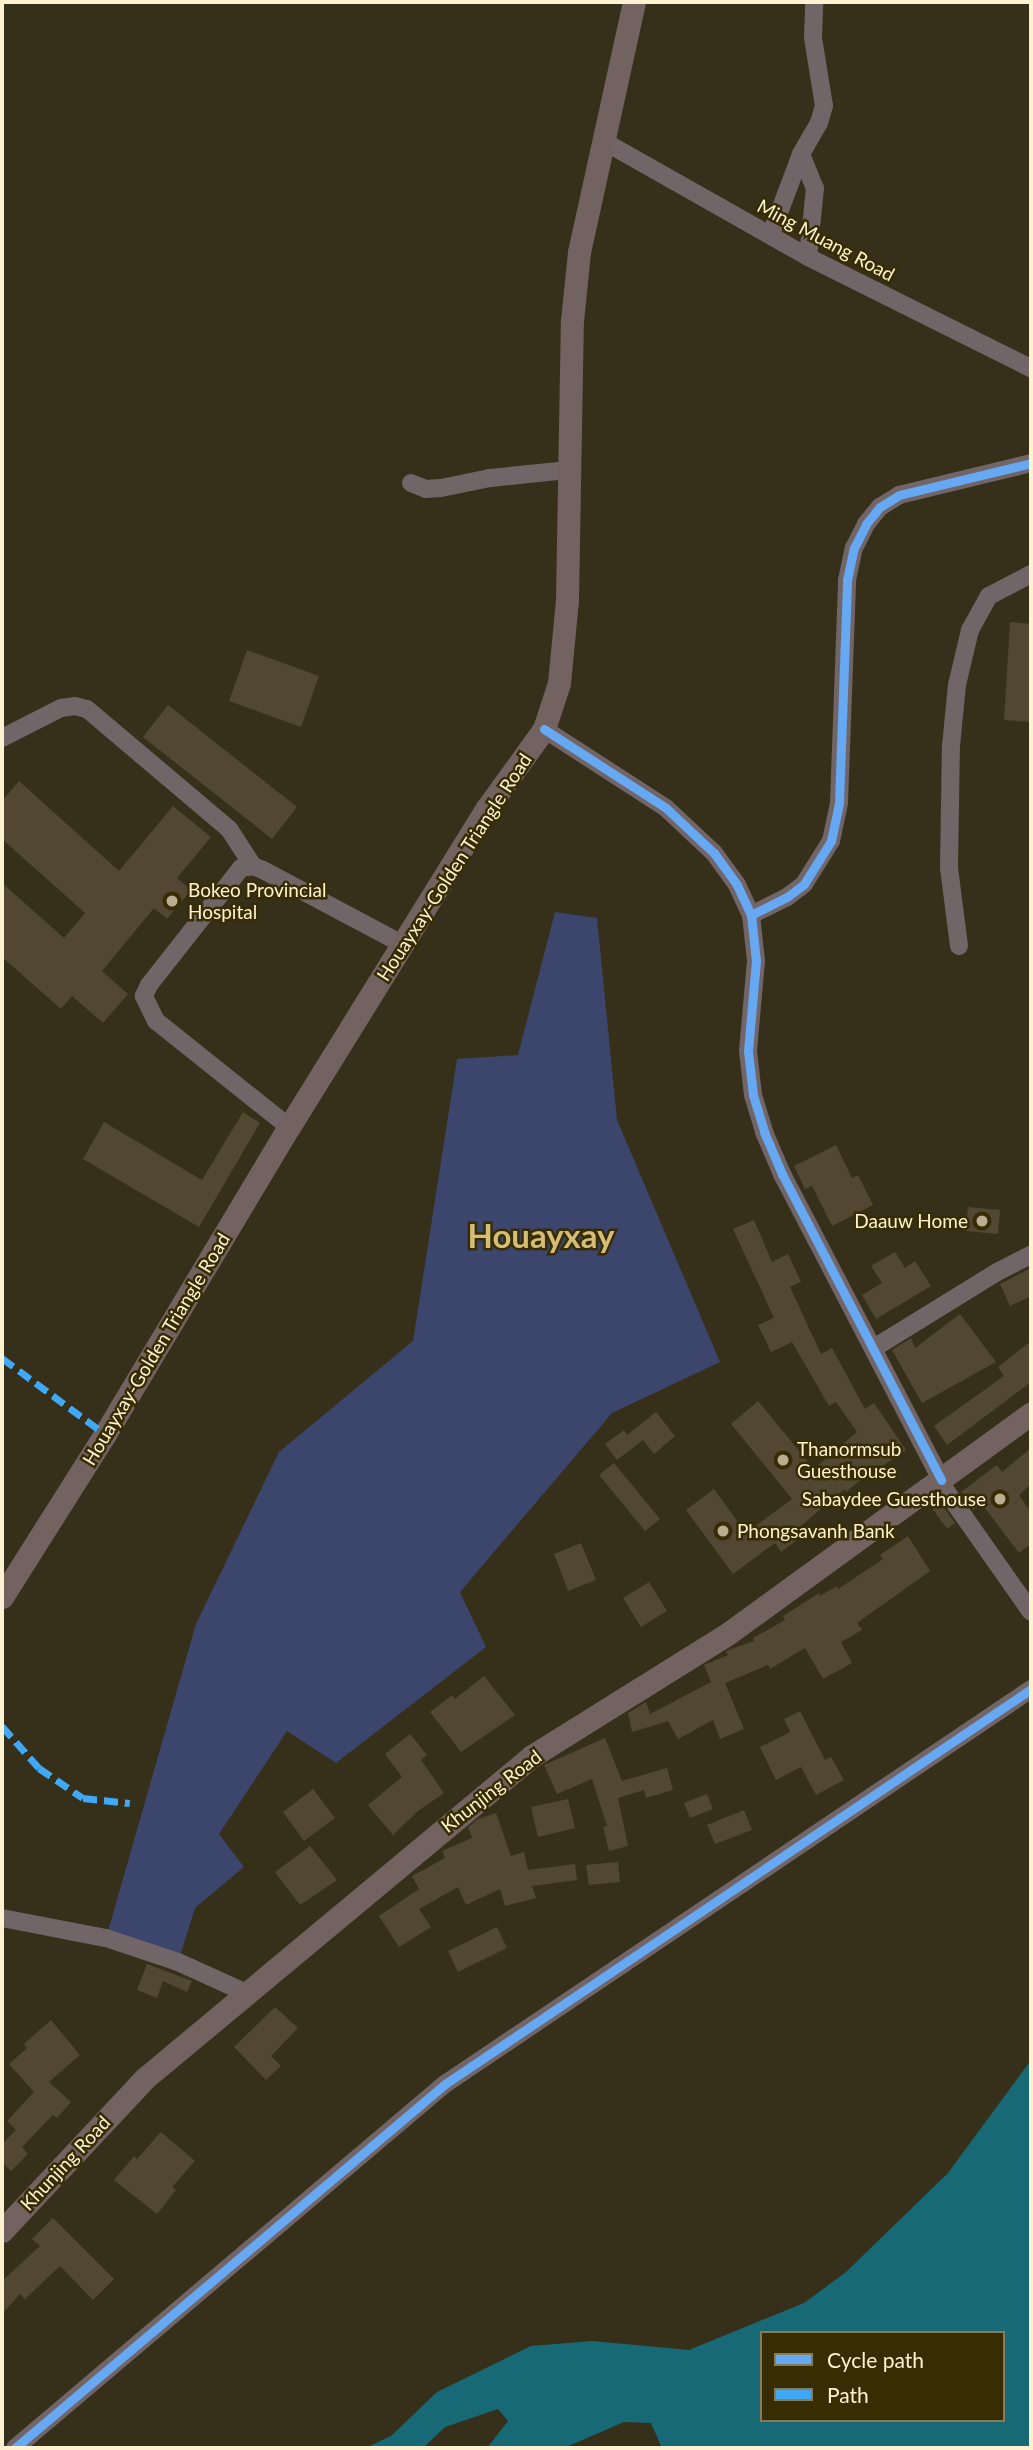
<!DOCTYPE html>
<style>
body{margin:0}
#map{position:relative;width:1033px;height:2450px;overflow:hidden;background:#36301a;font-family:Lato,sans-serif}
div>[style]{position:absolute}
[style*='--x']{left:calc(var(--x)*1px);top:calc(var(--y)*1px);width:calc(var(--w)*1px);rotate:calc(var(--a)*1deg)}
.green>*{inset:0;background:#3c456c}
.water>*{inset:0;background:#176975}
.building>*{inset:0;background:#514732}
.minor>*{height:18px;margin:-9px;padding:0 9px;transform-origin:9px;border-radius:9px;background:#726567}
.major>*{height:23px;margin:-11.5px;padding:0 11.5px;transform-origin:11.5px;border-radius:11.5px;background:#726361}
.quiet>*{height:7px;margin-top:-3.5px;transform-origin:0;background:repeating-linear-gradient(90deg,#3fa9f5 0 14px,transparent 0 21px)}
.cycleway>*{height:9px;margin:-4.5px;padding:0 4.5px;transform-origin:4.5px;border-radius:4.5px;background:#66a8f1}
.dots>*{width:19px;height:19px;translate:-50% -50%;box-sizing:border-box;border:4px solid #372c04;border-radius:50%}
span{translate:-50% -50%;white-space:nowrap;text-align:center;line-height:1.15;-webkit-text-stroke:5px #372c04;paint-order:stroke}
.street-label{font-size:19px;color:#fef3d0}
.poi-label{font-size:19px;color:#fef3d0}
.left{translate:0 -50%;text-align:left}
.right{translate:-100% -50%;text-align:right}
.town-label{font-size:33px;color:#d4bd75;font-weight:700}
.frame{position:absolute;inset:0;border:4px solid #fef3d0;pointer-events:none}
.legend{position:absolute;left:760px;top:2331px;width:245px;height:91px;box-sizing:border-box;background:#372c04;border:2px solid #877c56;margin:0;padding:9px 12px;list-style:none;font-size:21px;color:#fef3d0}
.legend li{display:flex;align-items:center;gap:14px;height:35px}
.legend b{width:35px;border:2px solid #877c56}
</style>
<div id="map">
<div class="green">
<i style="clip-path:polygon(555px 912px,597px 918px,617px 1120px,720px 1362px,612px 1413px,460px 1592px,486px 1647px,336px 1763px,287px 1731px,219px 1834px,244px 1867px,195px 1908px,178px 1962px,106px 1938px,196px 1624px,279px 1452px,413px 1341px,457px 1059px,518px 1055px)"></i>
</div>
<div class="water">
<i style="clip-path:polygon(evenodd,1031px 2060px,1031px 2448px,662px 2448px,651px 2423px,624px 2422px,564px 2448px,487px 2448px,508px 2421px,498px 2409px,445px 2427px,423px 2448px,365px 2448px,391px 2436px,437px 2392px,531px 2346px,592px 2341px,689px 2350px,804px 2303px,846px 2272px,948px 2173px,1031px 2060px,762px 2333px,1003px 2333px,1003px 2420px,762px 2420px,762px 2333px)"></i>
</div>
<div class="building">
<i style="clip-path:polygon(1010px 622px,1031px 624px,1031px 722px,1004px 720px)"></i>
<i style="clip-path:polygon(247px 650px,319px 676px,301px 727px,229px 701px)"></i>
<i style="clip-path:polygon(168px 705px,297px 807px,272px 839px,143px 737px)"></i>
<i style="clip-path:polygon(19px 781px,119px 871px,173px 806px,211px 837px,177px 878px,191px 890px,167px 919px,154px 908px,102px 971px,128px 994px,103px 1023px,72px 996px,61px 1009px,2px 957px,2px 883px,64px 938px,85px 913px,2px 839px,2px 801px)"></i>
<i style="clip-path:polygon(243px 1112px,260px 1123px,199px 1227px,83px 1159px,104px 1122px,202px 1180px)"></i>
<i style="clip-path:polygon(836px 1145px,852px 1178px,858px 1175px,873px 1205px,832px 1226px,812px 1186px,805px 1189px,794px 1166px)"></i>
<i style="clip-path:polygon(968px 1207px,1000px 1210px,998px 1234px,966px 1231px)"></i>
<i style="clip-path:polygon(754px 1220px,772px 1262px,788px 1254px,801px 1282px,790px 1287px,821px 1354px,832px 1348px,865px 1409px,874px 1403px,906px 1450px,881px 1467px,879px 1465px,846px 1492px,845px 1489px,796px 1530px,801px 1537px,781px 1552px,775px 1543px,733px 1574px,686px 1510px,714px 1489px,746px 1533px,792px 1499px,731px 1424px,758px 1401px,814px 1469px,857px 1432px,836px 1402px,829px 1406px,792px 1342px,771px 1352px,758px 1325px,774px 1318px,733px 1229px)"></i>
<i style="clip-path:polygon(895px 1252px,905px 1268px,915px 1261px,931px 1286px,876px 1319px,862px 1295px,882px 1283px,871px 1266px)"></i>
<i style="clip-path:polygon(1031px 1268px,1031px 1296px,1010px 1306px,1000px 1284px)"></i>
<i style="clip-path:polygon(960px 1314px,996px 1362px,922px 1403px,892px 1350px,911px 1338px,915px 1348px)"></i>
<i style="clip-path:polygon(1031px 1341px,1031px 1382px,947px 1445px,934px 1426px,1004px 1376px,998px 1367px)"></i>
<i style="clip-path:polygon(656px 1412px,675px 1436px,654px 1454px,643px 1440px,617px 1460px,605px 1444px,624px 1430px,627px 1435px)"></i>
<i style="clip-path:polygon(1031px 1448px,1031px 1484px,1019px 1495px,1031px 1512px,1031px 1544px,1019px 1553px,982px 1504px,973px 1510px,961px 1492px,997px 1465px,1002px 1472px)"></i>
<i style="clip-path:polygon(614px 1463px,660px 1519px,645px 1531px,599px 1475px)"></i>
<i style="clip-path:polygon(937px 1498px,955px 1523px,947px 1529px,929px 1504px)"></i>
<i style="clip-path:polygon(908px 1536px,930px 1571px,857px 1623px,862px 1630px,841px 1642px,852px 1663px,823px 1679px,805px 1648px,770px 1669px,768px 1665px,725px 1683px,744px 1729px,720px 1739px,713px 1720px,678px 1739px,668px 1721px,632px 1732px,628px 1713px,646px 1702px,650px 1714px,711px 1682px,704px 1665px,728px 1655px,726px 1651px,754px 1641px,753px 1638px,785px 1620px,783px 1616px,819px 1593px,820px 1596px,837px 1586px,838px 1589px,883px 1559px,880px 1555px)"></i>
<i style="clip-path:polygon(581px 1543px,596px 1580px,568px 1591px,554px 1554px)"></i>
<i style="clip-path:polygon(649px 1582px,667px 1611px,641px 1627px,623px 1598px)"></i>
<i style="clip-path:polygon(484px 1676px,515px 1715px,461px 1752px,430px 1712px,452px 1695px,455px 1699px)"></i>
<i style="clip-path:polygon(800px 1711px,825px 1760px,831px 1757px,844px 1780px,816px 1795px,801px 1767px,776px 1780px,760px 1747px,790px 1732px,784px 1719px)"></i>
<i style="clip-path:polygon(410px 1734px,427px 1755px,421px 1760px,444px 1793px,418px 1811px,393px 1835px,368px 1805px,402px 1777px,385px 1754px)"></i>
<i style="clip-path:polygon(605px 1738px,622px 1781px,667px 1768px,673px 1790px,646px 1798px,644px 1790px,618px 1798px,628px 1846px,609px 1851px,603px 1827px,607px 1826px,592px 1779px,557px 1794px,544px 1765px)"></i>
<i style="clip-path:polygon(313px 1789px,335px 1818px,304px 1841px,283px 1812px)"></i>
<i style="clip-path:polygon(707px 1794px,713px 1809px,690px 1818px,684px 1803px)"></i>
<i style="clip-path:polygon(568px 1799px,575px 1828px,538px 1837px,531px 1807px)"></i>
<i style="clip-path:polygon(744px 1810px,752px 1830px,715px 1844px,707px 1825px)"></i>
<i style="clip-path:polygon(496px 1813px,511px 1856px,524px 1852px,528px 1870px,575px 1864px,577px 1880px,532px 1886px,536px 1898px,505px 1906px,500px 1889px,466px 1905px,458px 1887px,419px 1909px,431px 1927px,399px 1947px,379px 1916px,419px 1889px,412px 1876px,445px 1858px,442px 1851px,472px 1838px,468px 1827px,478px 1819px)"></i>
<i style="clip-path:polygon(310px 1846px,337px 1880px,300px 1905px,275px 1872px)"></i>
<i style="clip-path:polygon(618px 1862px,620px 1882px,589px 1885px,586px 1865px)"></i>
<i style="clip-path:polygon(497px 1927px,507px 1948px,458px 1972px,448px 1951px)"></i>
<i style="clip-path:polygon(147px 1964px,192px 1981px,187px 1992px,163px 1981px,157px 1998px,137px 1990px)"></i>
<i style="clip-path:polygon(275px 2007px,298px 2028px,271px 2056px,281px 2066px,266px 2080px,234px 2047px)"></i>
<i style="clip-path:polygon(51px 2020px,80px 2055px,49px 2082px,71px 2102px,57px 2118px,53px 2115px,22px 2147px,28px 2154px,11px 2171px,2px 2162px,2px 2144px,16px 2130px,7px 2121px,34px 2092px,9px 2064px,27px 2048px,24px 2044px)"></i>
<i style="clip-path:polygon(161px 2132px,195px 2161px,172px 2187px,176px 2190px,157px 2214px,114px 2180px,134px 2156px,137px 2159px)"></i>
<i style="clip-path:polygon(53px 2218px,114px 2279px,93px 2300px,60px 2266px,25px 2299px,20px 2294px,2px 2314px,2px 2281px,40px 2246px,32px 2239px)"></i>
</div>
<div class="minor">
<i style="--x:605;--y:142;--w:233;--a:29.5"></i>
<i style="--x:808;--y:257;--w:249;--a:26.5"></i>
<i style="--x:801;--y:154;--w:37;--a:68"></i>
<i style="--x:815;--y:188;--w:69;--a:95.8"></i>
<i style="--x:771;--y:234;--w:85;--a:-69.4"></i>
<i style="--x:801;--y:154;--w:36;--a:-60"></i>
<i style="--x:819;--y:123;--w:18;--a:-74"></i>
<i style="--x:824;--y:106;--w:69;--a:-99.2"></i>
<i style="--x:813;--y:38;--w:36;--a:-88"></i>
<i style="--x:411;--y:483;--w:16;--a:22"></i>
<i style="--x:426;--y:489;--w:15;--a:-4"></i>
<i style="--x:441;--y:488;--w:50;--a:-11.5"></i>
<i style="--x:490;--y:478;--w:77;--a:-5.9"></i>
<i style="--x:544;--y:729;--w:145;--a:32.9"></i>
<i style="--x:666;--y:808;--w:66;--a:43.2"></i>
<i style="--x:714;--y:853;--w:39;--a:54"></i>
<i style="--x:737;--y:885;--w:33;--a:65"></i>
<i style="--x:751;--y:915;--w:46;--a:83.8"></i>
<i style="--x:756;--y:961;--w:90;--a:95.1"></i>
<i style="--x:748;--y:1051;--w:44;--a:83.5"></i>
<i style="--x:753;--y:1095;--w:39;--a:73"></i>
<i style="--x:764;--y:1132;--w:46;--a:66.8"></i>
<i style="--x:782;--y:1174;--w:345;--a:62.5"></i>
<i style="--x:2;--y:738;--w:66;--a:-27"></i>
<i style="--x:61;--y:708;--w:14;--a:-8"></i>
<i style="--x:75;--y:706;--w:12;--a:14"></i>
<i style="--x:87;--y:709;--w:186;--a:40.2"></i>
<i style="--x:229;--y:829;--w:44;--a:57"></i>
<i style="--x:751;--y:915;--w:40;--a:-26.6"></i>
<i style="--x:787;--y:897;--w:21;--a:-37"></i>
<i style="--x:804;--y:884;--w:51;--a:-57.9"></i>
<i style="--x:831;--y:841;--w:40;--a:-78"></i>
<i style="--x:839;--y:802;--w:222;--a:-87.9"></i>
<i style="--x:847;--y:580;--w:33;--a:-78"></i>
<i style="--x:854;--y:548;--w:27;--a:-63"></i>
<i style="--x:866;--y:524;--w:22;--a:-51"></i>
<i style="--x:880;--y:507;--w:22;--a:-32"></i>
<i style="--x:899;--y:495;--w:136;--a:-13.6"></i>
<i style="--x:959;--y:946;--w:79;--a:-97.3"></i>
<i style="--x:949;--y:868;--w:122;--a:-89.1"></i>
<i style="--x:951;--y:746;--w:61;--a:-84.4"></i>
<i style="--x:957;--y:685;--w:57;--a:-76.7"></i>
<i style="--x:970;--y:630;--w:39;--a:-61"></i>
<i style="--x:989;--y:596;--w:47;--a:-27.6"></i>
<i style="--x:289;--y:1127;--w:170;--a:-141.4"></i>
<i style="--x:156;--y:1021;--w:28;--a:-116"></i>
<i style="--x:144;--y:996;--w:12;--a:-66"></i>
<i style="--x:149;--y:985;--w:149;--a:-51.8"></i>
<i style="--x:241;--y:868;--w:12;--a:-9"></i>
<i style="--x:253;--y:866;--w:11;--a:22"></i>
<i style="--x:263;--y:870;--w:160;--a:28"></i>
<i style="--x:874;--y:1348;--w:145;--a:-31.7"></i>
<i style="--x:997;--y:1272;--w:38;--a:-27"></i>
<i style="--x:939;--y:1481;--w:160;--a:54.9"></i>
<i style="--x:2;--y:1918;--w:106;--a:10.9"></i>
<i style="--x:106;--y:1938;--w:76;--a:18.4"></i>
<i style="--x:178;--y:1962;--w:72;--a:24.4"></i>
<i style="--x:15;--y:2448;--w:563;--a:-40.25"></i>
<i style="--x:445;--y:2084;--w:707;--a:-33.98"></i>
</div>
<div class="major">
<i style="--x:2;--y:1597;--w:193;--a:-57.7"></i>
<i style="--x:105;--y:1434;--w:358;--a:-59.1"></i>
<i style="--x:289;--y:1127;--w:375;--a:-58.2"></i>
<i style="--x:487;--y:808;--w:97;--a:-54.2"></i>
<i style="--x:544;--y:729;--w:48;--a:-71.9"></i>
<i style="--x:559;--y:683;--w:83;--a:-84.5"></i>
<i style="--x:567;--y:600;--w:279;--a:-89"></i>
<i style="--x:572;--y:321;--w:69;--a:-84.2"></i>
<i style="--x:579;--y:252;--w:256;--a:-77.6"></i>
<i style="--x:2;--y:2231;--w:208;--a:-46.9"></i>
<i style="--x:144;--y:2079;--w:505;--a:-39.78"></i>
<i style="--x:532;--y:1756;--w:229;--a:-32"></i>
<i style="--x:726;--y:1635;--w:377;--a:-36"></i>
</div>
<div class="quiet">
<i style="--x:2;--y:1358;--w:128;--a:36.4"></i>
<i style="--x:2;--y:1726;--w:56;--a:48.6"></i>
<i style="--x:39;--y:1768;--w:53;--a:34.3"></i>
<i style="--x:83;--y:1798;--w:47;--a:6.1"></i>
</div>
<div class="cycleway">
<i style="--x:544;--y:729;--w:145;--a:32.9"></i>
<i style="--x:666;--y:808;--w:66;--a:43.2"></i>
<i style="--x:714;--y:853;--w:39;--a:54"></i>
<i style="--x:737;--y:885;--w:33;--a:65"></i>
<i style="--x:751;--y:915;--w:46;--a:83.8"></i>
<i style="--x:756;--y:961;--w:90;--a:95.1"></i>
<i style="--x:748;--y:1051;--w:44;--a:83.5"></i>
<i style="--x:753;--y:1095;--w:39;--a:73"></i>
<i style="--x:764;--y:1132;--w:46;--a:66.8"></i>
<i style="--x:782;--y:1174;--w:345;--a:62.5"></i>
<i style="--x:751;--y:915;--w:40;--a:-26.6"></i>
<i style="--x:787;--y:897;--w:21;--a:-37"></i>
<i style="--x:804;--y:884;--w:51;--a:-57.9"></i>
<i style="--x:831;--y:841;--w:40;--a:-78"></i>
<i style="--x:839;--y:802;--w:222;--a:-87.9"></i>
<i style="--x:847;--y:580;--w:33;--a:-78"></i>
<i style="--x:854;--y:548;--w:27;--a:-63"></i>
<i style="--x:866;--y:524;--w:22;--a:-51"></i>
<i style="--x:880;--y:507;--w:22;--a:-32"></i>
<i style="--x:899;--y:495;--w:136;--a:-13.6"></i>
<i style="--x:15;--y:2448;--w:563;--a:-40.25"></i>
<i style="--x:445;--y:2084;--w:707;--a:-33.98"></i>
</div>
<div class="dots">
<i style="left:172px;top:901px;background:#b8af90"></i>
<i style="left:982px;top:1221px;background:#b8af90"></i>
<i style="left:783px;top:1460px;background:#b8af90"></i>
<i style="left:1000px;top:1499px;background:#b8af90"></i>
<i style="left:723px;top:1531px;background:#b8af90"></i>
</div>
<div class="street-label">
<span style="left:826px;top:240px;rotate:28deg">Ming Muang Road</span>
<span style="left:454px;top:867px;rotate:-57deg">Houayxay-Golden Triangle Road</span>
<span style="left:156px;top:1349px;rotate:-59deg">Houayxay-Golden Triangle Road</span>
<span style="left:491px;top:1791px;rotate:-38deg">Khunjing Road</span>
<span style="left:65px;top:2163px;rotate:-47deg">Khunjing Road</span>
</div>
<div class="poi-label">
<span class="left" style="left:188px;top:901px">Bokeo Provincial<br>Hospital</span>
<span class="right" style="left:968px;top:1221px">Daauw Home</span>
<span class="left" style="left:797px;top:1460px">Thanormsub<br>Guesthouse</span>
<span class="right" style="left:986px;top:1499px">Sabaydee Guesthouse</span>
<span class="left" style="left:737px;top:1531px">Phongsavanh Bank</span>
</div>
<div class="town-label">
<span style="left:541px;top:1236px">Houayxay</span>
</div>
<div class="frame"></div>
<ul class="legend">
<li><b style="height:9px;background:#66a8f1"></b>Cycle path</li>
<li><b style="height:9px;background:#3fa9f5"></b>Path</li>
</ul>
</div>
